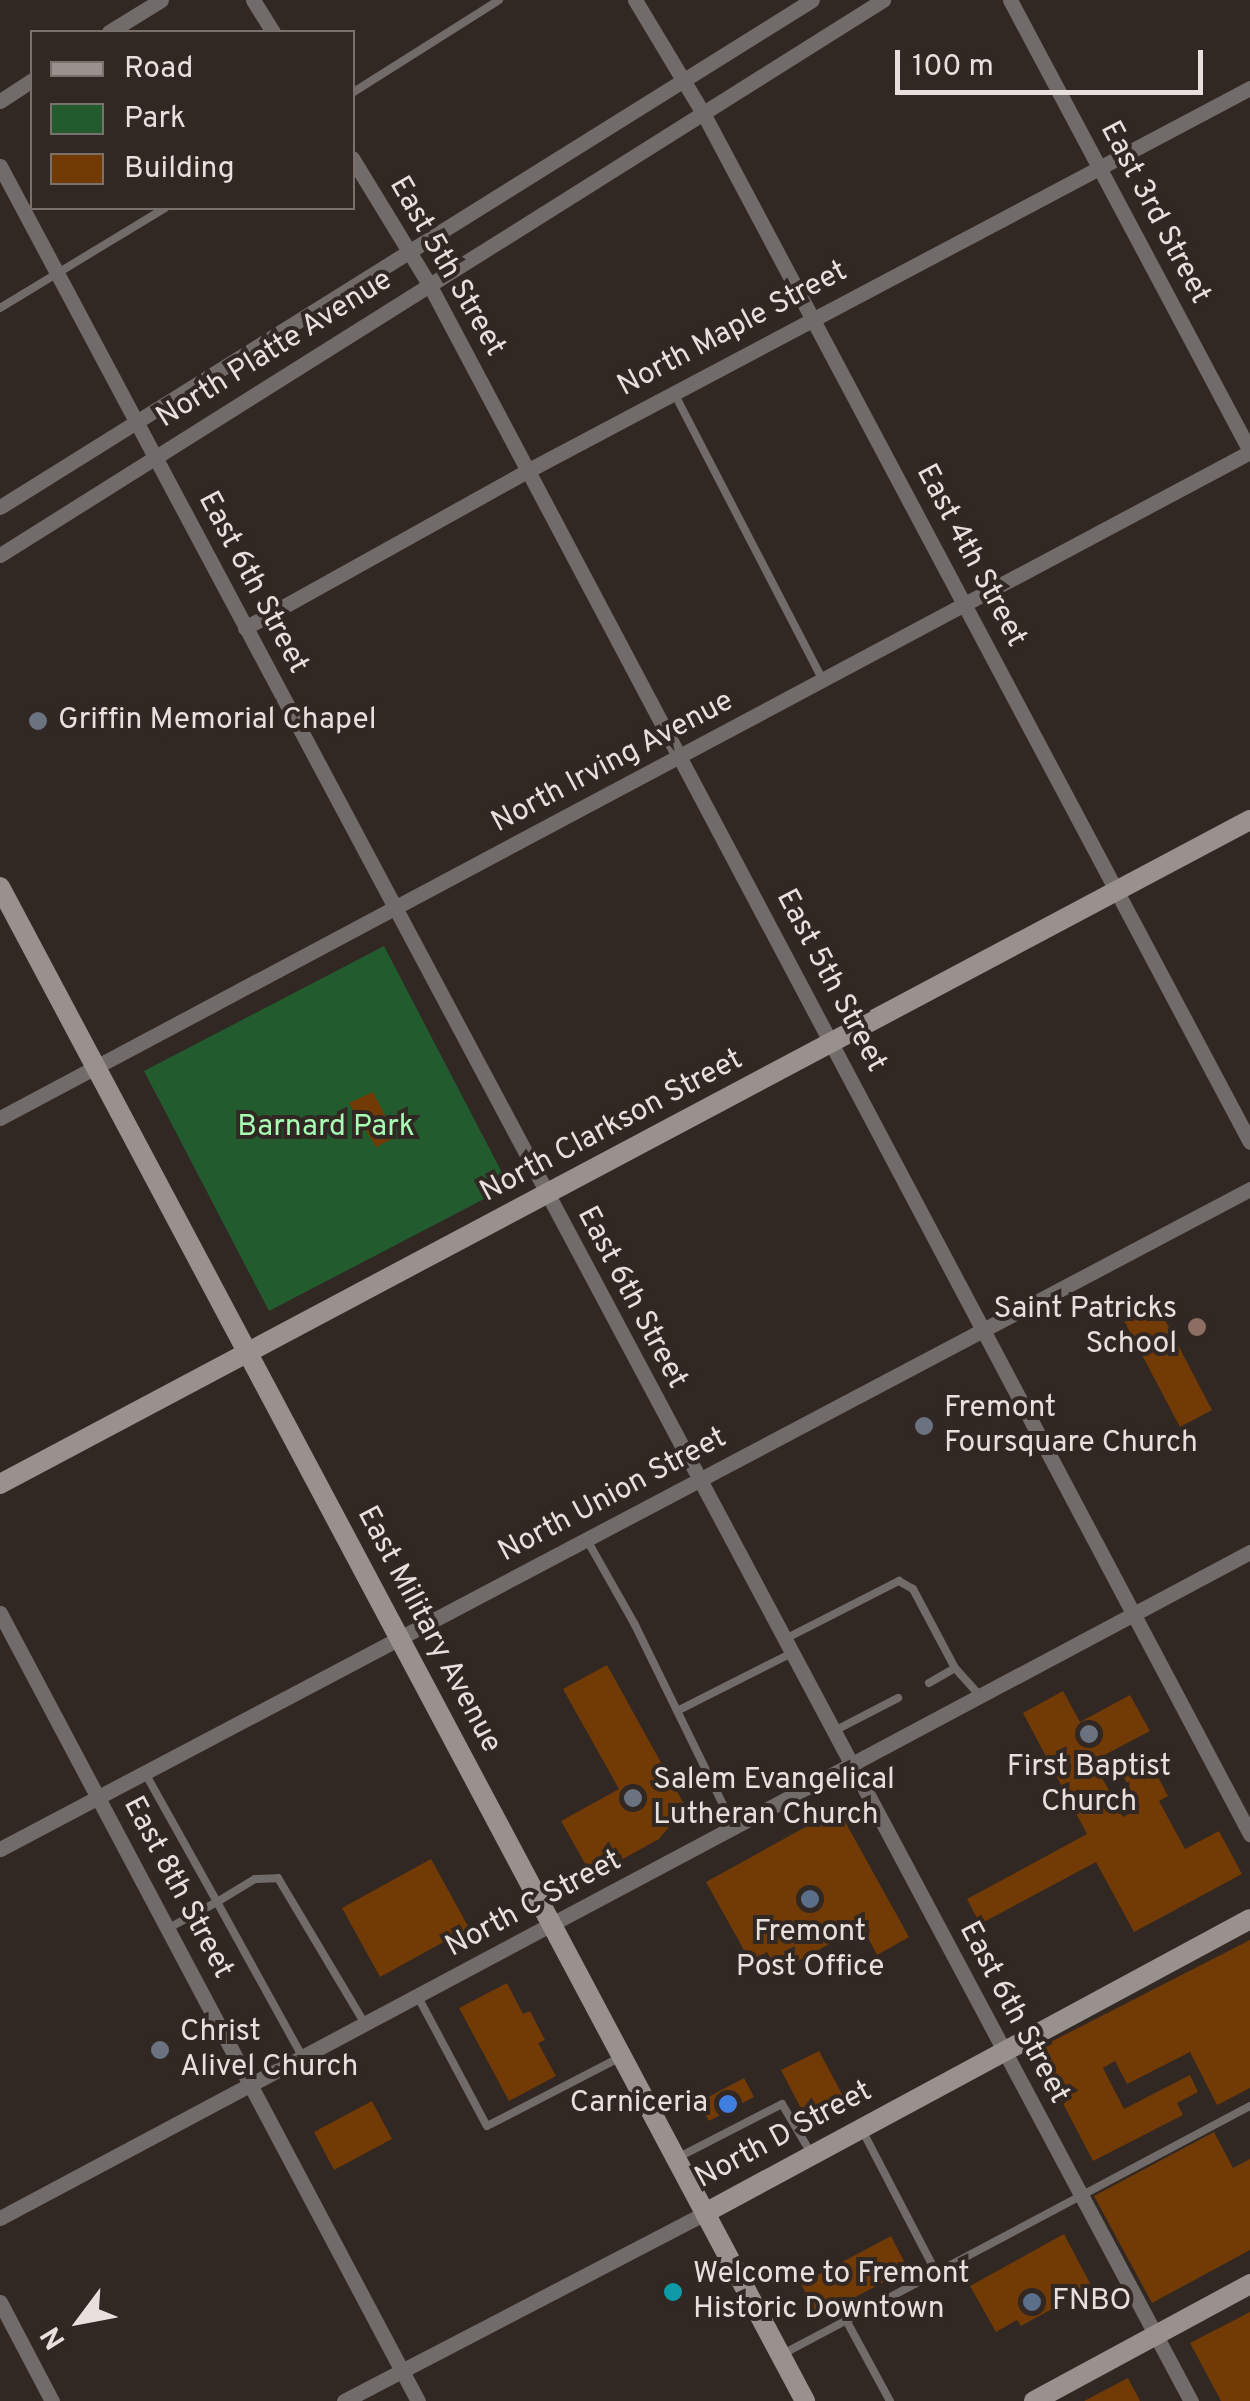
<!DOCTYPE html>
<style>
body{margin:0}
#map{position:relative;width:1250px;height:2401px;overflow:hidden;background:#312723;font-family:Overpass,sans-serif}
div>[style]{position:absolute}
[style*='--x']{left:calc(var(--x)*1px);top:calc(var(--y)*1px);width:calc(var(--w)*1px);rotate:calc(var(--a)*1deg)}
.green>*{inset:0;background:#225b2d}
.building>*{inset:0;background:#723a05}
.lane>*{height:8px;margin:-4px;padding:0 4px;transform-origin:4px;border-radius:4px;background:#716b69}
.street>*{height:15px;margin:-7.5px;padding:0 7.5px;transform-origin:7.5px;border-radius:7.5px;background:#716b69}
.secondary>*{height:20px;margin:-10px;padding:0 10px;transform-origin:10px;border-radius:10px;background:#99918d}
.dots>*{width:28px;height:28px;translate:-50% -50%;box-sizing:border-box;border:5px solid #312723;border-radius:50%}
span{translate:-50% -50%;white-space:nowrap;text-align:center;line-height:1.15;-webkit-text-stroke:8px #312723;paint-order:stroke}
.street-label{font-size:30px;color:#e7e0dd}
.poi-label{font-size:30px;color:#e7e0dd}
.left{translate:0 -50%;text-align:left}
.right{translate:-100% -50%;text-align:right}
.park-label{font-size:30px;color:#a8fcb4}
.legend{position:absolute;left:30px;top:30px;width:325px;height:180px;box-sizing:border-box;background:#312723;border:2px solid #7a716d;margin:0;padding:12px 18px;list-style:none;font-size:30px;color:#e7e0dd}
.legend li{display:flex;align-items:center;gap:20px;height:50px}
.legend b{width:50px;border:2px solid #7a716d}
.north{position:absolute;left:30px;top:2271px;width:100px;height:100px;-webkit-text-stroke:8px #312723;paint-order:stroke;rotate:238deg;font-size:28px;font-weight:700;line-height:40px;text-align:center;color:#e7e0dd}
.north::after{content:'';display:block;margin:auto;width:35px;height:45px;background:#e7e0dd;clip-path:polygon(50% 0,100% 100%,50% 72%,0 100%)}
.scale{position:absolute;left:895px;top:50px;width:308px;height:45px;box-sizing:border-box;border:5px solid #e7e0dd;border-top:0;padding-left:12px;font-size:30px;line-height:35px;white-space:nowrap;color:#e7e0dd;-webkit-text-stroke:8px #312723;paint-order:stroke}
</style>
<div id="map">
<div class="green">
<i style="clip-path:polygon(384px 946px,509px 1186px,269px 1311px,144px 1071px)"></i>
</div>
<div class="building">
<i style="clip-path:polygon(373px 1092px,396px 1137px,376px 1147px,349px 1103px)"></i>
<i style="clip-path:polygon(1156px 1303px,1212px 1410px,1180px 1427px,1124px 1321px)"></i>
<i style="clip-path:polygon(607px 1665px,690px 1815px,669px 1827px,659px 1839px,592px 1876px,561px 1821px,619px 1789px,563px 1689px)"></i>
<i style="clip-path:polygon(1063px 1691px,1080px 1722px,1130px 1695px,1150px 1731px,1093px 1761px,1123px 1817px,1140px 1808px,1122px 1774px,1149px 1760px,1168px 1796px,1159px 1801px,1185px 1849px,1219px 1831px,1242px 1874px,1134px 1932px,1096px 1862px,980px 1924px,967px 1899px,1087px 1834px,1023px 1713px)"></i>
<i style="clip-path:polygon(838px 1809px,909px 1937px,877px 1955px,862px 1926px,778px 1972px,767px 1952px,750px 1961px,706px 1882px)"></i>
<i style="clip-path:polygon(431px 1859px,469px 1928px,380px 1977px,342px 1908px)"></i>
<i style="clip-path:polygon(1250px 1940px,1250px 2088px,1217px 2105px,1190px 2052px,1127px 2084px,1115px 2061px,1103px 2068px,1124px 2109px,1190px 2075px,1198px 2092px,1177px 2103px,1183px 2115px,1093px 2161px,1035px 2050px)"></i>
<i style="clip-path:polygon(507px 1983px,523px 2014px,530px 2011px,545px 2040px,538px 2043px,556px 2076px,509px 2101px,459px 2008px)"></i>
<i style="clip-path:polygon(819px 2051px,843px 2096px,805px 2116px,781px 2070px)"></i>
<i style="clip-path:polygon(744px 2078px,754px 2097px,709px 2121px,699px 2102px)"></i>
<i style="clip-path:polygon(372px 2101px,392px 2139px,334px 2170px,314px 2132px)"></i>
<i style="clip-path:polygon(1214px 2132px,1233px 2168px,1250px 2159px,1250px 2250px,1152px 2303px,1094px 2196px)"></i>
<i style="clip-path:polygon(1064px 2234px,1092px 2287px,1021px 2326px,1017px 2320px,996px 2332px,970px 2286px)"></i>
<i style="clip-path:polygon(891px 2236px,908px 2269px,818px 2317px,801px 2284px)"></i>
<i style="clip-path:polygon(1250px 2312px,1250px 2401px,1221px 2401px,1190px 2343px)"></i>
<i style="clip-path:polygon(1128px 2378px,1140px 2401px,1084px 2401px)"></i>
</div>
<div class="lane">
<i style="--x:352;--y:93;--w:174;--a:-32.3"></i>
<i style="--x:0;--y:308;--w:193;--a:-31.2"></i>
<i style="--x:674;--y:393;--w:324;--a:62.6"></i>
<i style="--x:587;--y:1540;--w:98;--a:60.5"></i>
<i style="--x:635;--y:1625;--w:223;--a:63.9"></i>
<i style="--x:787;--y:1638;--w:126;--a:-27"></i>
<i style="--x:899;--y:1581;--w:16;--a:30"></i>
<i style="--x:913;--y:1589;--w:89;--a:62"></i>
<i style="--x:955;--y:1668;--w:39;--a:48"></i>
<i style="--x:929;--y:1683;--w:30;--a:-30"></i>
<i style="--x:677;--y:1711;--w:127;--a:-26.8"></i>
<i style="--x:836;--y:1730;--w:70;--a:-27.3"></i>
<i style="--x:145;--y:1773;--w:148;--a:60.8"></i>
<i style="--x:217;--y:1902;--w:44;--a:-31.2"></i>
<i style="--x:255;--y:1879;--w:23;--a:-2"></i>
<i style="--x:278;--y:1878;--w:170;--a:59.2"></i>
<i style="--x:167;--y:1929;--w:57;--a:-28.4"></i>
<i style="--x:217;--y:1902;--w:178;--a:61.1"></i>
<i style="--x:418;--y:1997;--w:146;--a:61.9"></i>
<i style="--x:487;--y:2126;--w:148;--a:-27.3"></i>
<i style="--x:862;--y:2130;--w:160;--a:62.5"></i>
<i style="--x:679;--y:2157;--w:116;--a:-27.2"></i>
<i style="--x:782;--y:2104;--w:59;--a:59.5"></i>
<i style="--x:846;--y:2320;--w:92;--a:61.5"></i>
<i style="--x:781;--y:2355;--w:531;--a:-27.96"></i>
</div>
<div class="street">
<i style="--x:253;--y:0;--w:38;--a:58"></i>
<i style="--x:635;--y:0;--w:132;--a:59"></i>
<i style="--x:703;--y:113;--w:1165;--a:62.01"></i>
<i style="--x:1010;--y:0;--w:511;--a:61.98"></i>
<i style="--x:109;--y:32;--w:61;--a:-31.6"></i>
<i style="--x:0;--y:101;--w:38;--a:-33"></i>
<i style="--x:352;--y:158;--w:150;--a:58.6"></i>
<i style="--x:430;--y:286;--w:1752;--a:62.09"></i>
<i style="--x:0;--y:166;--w:2533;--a:61.95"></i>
<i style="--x:0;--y:507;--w:957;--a:-31.98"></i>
<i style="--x:0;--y:555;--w:1043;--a:-32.15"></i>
<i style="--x:245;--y:628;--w:323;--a:-29.1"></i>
<i style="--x:527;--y:471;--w:818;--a:-27.91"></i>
<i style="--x:0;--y:1118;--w:1416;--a:-28.05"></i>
<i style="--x:0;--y:1613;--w:892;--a:62.06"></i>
<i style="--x:0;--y:1849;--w:1414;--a:-27.83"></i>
<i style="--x:0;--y:2218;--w:1416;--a:-28.05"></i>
<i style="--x:0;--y:2302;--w:112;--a:62.3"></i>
<i style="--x:344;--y:2401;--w:407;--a:-27.5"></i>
</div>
<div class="secondary">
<i style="--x:0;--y:887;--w:1715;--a:62"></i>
<i style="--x:0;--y:1484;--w:1415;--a:-27.98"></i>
<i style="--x:705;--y:2213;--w:619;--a:-28.34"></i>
<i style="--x:1034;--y:2401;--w:246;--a:-28.4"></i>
</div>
<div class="dots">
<i style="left:38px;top:721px;background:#6b7280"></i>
<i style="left:1197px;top:1327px;background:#8d6e63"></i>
<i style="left:924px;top:1426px;background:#6b7280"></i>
<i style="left:1089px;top:1734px;background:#6b7280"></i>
<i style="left:633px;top:1798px;background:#6b7280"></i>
<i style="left:810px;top:1899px;background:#5c6f8a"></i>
<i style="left:160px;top:2050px;background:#6b7280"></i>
<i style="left:728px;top:2104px;background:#3f7fe0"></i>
<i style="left:673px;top:2292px;background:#0f9aa8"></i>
<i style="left:1032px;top:2302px;background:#5c6f8a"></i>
</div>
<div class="street-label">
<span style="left:1154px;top:213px;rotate:62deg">East 3rd Street</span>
<span style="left:446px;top:267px;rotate:60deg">East 5th Street</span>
<span style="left:733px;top:330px;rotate:-28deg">North Maple Street</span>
<span style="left:275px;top:350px;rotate:-32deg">North Platte Avenue</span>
<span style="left:970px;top:556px;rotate:62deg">East 4th Street</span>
<span style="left:252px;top:583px;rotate:62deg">East 6th Street</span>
<span style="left:613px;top:763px;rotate:-28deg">North Irving Avenue</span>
<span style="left:830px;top:981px;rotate:62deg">East 5th Street</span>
<span style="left:612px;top:1127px;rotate:-28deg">North Clarkson Street</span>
<span style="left:631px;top:1298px;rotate:62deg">East 6th Street</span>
<span style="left:613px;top:1496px;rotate:-28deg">North Union Street</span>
<span style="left:428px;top:1630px;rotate:62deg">East Military Avenue</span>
<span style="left:177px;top:1888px;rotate:62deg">East 8th Street</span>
<span style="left:534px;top:1905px;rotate:-28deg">North C Street</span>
<span style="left:1013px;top:2013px;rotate:62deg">East 6th Street</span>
<span style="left:784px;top:2136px;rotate:-28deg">North D Street</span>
</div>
<div class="poi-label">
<span class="left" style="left:58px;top:721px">Griffin Memorial Chapel</span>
<span class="right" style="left:1177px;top:1327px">Saint Patricks<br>School</span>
<span class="left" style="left:944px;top:1426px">Fremont<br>Foursquare Church</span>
<span style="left:1089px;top:1785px">First Baptist<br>Church</span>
<span class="left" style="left:653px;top:1798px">Salem Evangelical<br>Lutheran Church</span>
<span style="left:810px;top:1950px">Fremont<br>Post Office</span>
<span class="left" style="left:180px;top:2050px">Christ<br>Alivel Church</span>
<span class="right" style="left:708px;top:2104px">Carniceria</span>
<span class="left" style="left:693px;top:2292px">Welcome to Fremont<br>Historic Downtown</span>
<span class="left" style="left:1052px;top:2302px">FNBO</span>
</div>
<div class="park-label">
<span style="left:326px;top:1128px">Barnard Park</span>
</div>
<ul class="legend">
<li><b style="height:12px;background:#99918d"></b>Road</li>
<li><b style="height:28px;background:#225b2d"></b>Park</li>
<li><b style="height:28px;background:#723a05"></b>Building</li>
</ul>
<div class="north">N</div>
<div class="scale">100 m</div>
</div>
